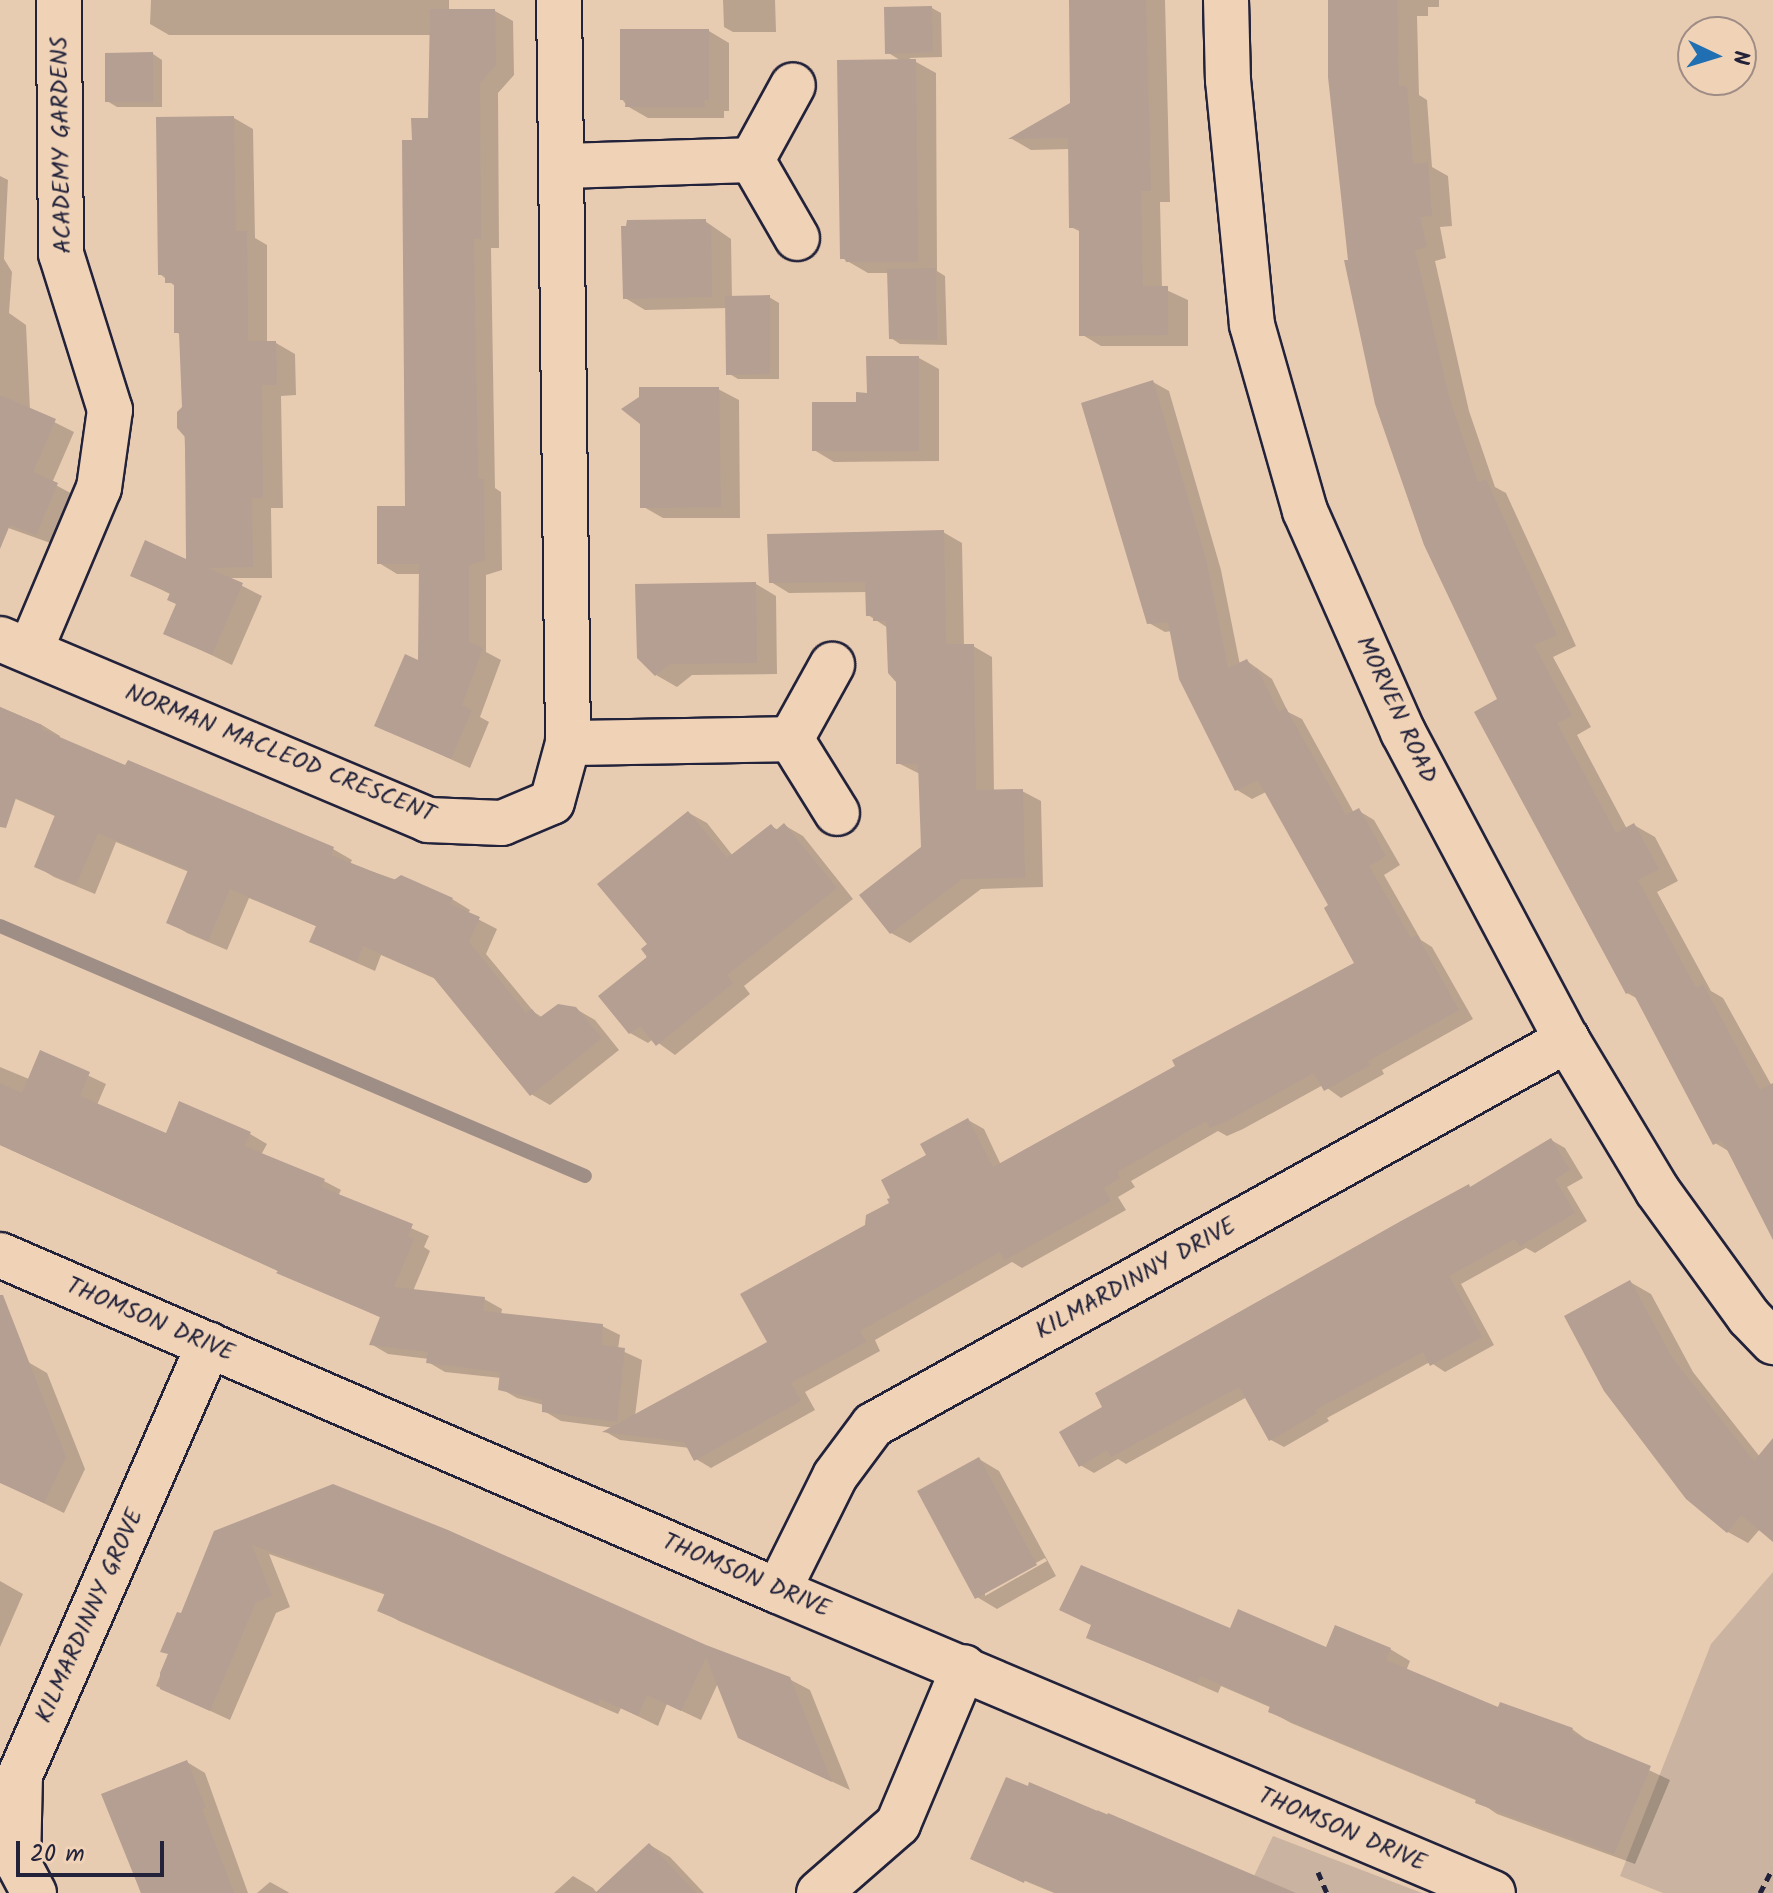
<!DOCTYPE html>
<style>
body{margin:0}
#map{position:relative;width:1773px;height:1893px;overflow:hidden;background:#e8ccb2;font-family:Kalam,sans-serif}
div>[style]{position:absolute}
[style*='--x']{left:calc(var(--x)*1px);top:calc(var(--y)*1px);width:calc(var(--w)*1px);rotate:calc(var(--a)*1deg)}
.green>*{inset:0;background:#cab3a0}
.shadow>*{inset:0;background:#0003}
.stream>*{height:14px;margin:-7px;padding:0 7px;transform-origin:7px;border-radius:7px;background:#9e8e86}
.building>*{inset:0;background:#b49f92}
.path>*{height:5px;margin-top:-2.5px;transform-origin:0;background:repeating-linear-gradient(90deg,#22223b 0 8px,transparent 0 14px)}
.roads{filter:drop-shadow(2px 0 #22223b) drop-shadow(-2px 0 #22223b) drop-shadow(0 2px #22223b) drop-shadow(0 -2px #22223b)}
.minor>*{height:44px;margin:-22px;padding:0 22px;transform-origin:22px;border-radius:22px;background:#f0d3b7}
span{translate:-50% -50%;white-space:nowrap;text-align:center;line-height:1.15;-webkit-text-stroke:7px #f0d3b7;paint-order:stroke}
.street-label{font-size:24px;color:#22223b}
.north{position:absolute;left:1677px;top:16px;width:80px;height:80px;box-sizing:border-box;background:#f0d3b7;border:2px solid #9e8c85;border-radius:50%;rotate:94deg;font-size:22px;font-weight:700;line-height:32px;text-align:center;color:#22223b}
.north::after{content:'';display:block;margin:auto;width:28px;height:36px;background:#1f6fb2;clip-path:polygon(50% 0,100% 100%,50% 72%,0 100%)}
.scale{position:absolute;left:16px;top:1841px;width:148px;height:36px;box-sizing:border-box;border:4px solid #22223b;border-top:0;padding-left:10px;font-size:24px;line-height:28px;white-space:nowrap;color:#22223b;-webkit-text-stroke:6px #f0d3b7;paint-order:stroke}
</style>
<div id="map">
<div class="green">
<i style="clip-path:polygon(1773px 1572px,1773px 1893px,1663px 1893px,1620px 1876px,1711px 1644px)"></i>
<i style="clip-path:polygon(1273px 1836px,1422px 1893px,1246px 1893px)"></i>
</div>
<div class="shadow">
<i style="clip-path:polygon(151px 0,449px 0,449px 11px,495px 11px,513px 21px,514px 75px,498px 93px,499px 248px,491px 248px,495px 488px,501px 492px,502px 570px,486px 575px,486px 652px,501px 660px,480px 717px,489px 722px,470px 768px,376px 725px,420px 663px,421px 574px,397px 574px,379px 563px,407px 508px,414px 142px,430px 120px,432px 35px,169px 35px,150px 24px)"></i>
<i style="clip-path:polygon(723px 0,775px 0,776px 32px,733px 32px,724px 27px)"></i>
<i style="clip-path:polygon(1070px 0,1165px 0,1170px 202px,1160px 202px,1162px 288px,1188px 300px,1188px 346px,1101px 346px,1081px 334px,1081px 232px,1071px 227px,1070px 149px,1031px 150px,1012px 139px,1072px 104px)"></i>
<i style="clip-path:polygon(1329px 0,1439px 0,1439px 7px,1428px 7px,1428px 16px,1417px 16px,1419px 95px,1427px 100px,1432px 167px,1448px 176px,1452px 226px,1440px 227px,1446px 258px,1435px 261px,1469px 411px,1495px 487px,1506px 493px,1576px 646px,1553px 657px,1591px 727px,1577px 735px,1627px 829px,1634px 825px,1655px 837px,1678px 881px,1657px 892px,1711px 991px,1723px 998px,1773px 1088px,1773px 1224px,1730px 1152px,1715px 1143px,1638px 999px,1627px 993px,1500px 700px,1350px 261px)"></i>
<i style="clip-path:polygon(932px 8px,941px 13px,942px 57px,909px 58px,936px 73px,937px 271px,945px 276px,947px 345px,900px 344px,891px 338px,890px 273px,868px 273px,842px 258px,903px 62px,887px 52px)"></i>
<i style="clip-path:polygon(709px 31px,729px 43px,729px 111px,724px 111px,724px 118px,648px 118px,627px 106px,622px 99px)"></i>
<i style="clip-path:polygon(153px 54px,162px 60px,162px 107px,117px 107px,107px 101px)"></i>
<i style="clip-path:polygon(234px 118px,253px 129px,255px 238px,267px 245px,267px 343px,276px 343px,295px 354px,296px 395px,281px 396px,283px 508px,271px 508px,272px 578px,227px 578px,262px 596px,232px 665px,166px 633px,178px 604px,172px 595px,132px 575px,189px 562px,181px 335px,176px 332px,176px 287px,160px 274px)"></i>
<i style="clip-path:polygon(0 176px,8px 180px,4px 259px,12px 272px,9px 313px,26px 325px,30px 410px,74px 432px,52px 483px,76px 496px,56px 545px,0 525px)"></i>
<i style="clip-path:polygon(705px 221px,731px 239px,732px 298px,769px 297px,779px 303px,779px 379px,738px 379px,728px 373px,728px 308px,645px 310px,625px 298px)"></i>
<i style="clip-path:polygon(919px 358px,939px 369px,939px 461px,834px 462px,814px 450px,858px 404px)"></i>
<i style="clip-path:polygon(1153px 382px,1169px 391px,1221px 570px,1240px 665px,1247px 661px,1272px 679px,1288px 712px,1302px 719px,1354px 813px,1359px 811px,1374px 820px,1400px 865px,1384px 875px,1421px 940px,1432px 947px,1473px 1019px,1382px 1070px,1384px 1074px,1341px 1098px,1323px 1085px,1243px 1129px,1227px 1136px,1218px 1131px,1131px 1181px,1135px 1187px,1118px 1197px,1126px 1210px,1022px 1268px,1012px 1262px,875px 1340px,880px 1351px,805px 1392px,815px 1410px,711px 1468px,696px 1459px,690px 1448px,620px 1440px,606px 1432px,615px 1428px,561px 1421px,544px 1411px,544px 1405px,517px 1398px,500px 1388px,501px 1378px,445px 1372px,428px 1362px,429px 1359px,388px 1354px,371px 1344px,382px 1318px,0 1145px,0 1067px,29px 1079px,41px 1053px,106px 1084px,97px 1105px,167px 1136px,250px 1134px,267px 1144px,261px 1155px,324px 1181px,341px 1190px,338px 1196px,429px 1236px,424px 1247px,430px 1251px,413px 1291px,484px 1299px,502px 1309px,501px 1315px,602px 1326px,620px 1335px,618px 1349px,642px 1360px,635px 1416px,769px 1343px,867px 1226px,892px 1203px,928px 1156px,968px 1120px,984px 1129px,1001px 1165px,1357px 964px,1331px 906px,1266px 792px,1252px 799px,1237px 790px,1172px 631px,1165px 632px,1149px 623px)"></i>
<i style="clip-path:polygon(718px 389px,739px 400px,740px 518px,663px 518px,642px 506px,642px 423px)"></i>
<i style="clip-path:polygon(943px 532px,962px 543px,964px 646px,973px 646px,992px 657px,994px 791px,1022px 791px,1041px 801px,1043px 887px,981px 889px,910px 943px,891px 933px,923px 848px,920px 774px,898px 763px,898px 681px,888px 628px,868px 615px,868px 592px,789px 593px,771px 582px)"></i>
<i style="clip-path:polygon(756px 584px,776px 596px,777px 674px,692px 675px,677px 687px,656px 675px)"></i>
<i style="clip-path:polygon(0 707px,42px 725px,60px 736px,59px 739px,333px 849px,352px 860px,350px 864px,452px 899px,470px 910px,468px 914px,497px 929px,486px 954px,534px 1012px,543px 1018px,576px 1009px,595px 1020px,619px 1050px,550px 1105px,531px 1094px,438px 980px,381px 955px,375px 971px,330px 951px,312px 941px,318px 927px,249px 898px,227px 950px,187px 933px,169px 922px,189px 872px,116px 842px,95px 894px,54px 877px,36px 866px,57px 817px,0 792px)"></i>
<i style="clip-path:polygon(689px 813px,707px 823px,733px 856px,771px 826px,778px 830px,784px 825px,803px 836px,853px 899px,744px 986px,750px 994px,675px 1055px,653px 1039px,648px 1043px,630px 1033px,649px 945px)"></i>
<i style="clip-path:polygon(1551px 1140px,1565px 1148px,1583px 1178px,1567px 1187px,1587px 1221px,1535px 1253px,1526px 1248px,1461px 1284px,1494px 1345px,1445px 1372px,1430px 1362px,1327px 1418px,1329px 1421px,1284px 1447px,1271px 1440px,1247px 1397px,1126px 1464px,1118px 1459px,1094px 1473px,1080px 1465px,1472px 1188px)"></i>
<i style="clip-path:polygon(1630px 1282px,1651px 1294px,1693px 1372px,1760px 1457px,1773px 1463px,1773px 1540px,1760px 1529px,1748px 1543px,1728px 1532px)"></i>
<i style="clip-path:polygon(28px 1362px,47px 1373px,85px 1469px,64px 1513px,0 1482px,0 1373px)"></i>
<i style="clip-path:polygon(evenodd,979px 1459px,999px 1471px,1056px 1576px,997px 1609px,977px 1597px,979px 1459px,1045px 1558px,1047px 1561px,985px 1596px,985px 1591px,1045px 1558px)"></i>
<i style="clip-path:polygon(215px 1533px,706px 1647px,789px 1679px,810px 1690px,850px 1790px,760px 1748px,718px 1683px,701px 1720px,667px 1704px,658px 1726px,621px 1708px,618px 1714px,399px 1621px,380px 1610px,386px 1595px,269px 1554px,290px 1607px,276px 1613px,230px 1720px,156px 1686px)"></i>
<i style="clip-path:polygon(0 1581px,23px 1594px,0 1647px)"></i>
<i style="clip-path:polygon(1231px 1630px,1327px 1649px,1390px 1649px,1410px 1661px,1406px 1671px,1499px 1710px,1572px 1729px,1591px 1743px,1670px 1780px,1635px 1864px,1497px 1814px,1478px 1801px,1291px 1723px,1271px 1712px,1272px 1708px,1221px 1686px,1218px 1693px,1088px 1637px)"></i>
<i style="clip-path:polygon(187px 1762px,205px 1773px,248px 1893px,141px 1893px,104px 1795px)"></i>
<i style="clip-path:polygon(1028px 1789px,1098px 1814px,1097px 1810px,1240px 1871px,1255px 1893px,1054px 1893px,994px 1868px)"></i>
<i style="clip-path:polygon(650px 1845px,670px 1857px,704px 1893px,597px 1893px)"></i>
<i style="clip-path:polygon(573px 1876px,593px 1888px,597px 1893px,554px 1893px)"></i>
<i style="clip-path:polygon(270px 1882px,288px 1892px,289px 1893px,257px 1893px)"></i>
</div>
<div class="stream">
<i style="--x:0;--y:926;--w:636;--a:23.14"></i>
</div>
<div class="building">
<i style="clip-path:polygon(1069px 0,1146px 0,1151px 191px,1141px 191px,1143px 286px,1168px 286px,1168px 335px,1079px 336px,1079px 228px,1069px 228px,1068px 138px,1008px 139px,1070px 103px)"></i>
<i style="clip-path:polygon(1328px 0,1397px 0,1399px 86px,1407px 86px,1413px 164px,1428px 162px,1432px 216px,1420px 217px,1427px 247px,1415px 250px,1449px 397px,1478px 482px,1486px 479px,1557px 635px,1534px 645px,1572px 716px,1557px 723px,1616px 833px,1634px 823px,1659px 869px,1638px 880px,1696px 988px,1703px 984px,1760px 1090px,1773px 1083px,1773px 1240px,1722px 1140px,1713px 1145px,1632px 991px,1626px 994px,1474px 712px,1497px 699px,1424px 545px,1375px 404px,1344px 260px,1348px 260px,1328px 77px)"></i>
<i style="clip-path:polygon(932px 6px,933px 52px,885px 54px,884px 7px)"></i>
<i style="clip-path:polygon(430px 9px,495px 9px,496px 65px,480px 83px,481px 239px,474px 239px,478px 479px,484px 479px,485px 560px,469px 565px,469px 642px,483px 648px,462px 705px,472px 710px,451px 759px,374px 726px,405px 654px,418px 660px,419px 564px,377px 564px,377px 506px,405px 506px,402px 140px,412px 140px,411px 118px,428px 118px)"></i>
<i style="clip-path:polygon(620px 29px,709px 29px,709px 100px,704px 100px,705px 107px,625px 107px,626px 100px,620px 100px)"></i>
<i style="clip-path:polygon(153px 52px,153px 102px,105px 102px,105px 53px)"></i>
<i style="clip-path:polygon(916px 59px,918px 262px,846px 262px,845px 259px,840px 259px,837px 60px)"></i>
<i style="clip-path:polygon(234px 116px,236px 231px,247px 231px,248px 341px,276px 341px,277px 385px,262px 385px,263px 498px,252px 498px,253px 567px,208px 568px,243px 583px,212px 655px,163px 634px,176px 604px,167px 600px,170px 593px,130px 576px,145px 540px,186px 559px,185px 437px,177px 428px,177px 412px,182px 407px,179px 333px,174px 333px,174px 283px,165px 283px,165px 275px,158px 275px,156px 117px)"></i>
<i style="clip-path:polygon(706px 219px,706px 225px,711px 225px,712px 297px,623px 299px,621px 226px,626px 226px,627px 220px)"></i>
<i style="clip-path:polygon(936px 268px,937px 340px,889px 339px,887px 269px)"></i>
<i style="clip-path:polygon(770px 295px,770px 374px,726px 375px,725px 296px)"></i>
<i style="clip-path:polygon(866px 356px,919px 356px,919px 451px,812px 451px,812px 402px,856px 402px,856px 392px,867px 393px)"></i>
<i style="clip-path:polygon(1153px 380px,1206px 559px,1228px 668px,1247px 659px,1253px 670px,1257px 668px,1279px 712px,1286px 708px,1346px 815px,1359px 808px,1386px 856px,1369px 866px,1411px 938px,1417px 935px,1459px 1010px,1368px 1061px,1370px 1065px,1324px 1091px,1314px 1073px,1227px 1121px,1210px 1128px,1206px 1121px,1117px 1172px,1120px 1178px,1104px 1188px,1111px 1201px,1005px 1260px,1000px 1252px,860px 1331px,866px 1342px,791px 1383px,801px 1401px,694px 1461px,684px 1442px,602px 1432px,767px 1342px,740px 1294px,865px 1225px,866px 1215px,889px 1203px,887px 1199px,890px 1198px,881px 1180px,926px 1155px,920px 1144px,968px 1118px,993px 1167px,1175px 1066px,1172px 1060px,1354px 963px,1324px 908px,1328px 905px,1258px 780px,1235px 791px,1179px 679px,1168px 622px,1147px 624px,1081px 403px)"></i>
<i style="clip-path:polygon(639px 387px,719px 387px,721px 507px,640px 508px,640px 424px,621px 409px,639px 397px)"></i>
<i style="clip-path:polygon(0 395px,56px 419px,33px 472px,58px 483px,36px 535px,10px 525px,0 549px)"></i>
<i style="clip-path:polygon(944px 530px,946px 644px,974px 644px,976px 790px,1023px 789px,1025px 878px,962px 879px,890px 934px,859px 895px,921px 847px,918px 764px,896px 764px,896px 682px,888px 673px,886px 621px,873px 621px,873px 616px,866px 616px,865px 582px,769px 583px,767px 534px)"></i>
<i style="clip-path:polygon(756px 582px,757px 663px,670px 664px,655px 676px,637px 658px,635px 584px)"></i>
<i style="clip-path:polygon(0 707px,42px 725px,41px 729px,125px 765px,128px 760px,334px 847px,331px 855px,394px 880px,401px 875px,453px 898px,450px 904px,480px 917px,469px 942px,526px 1013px,532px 1009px,539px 1018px,558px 1004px,576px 1007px,602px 1038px,530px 1096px,433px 977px,363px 946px,357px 962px,309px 942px,316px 926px,230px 889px,208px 941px,166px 923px,188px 870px,98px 833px,76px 885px,34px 867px,55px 815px,16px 798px,6px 828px,0 827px)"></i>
<i style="clip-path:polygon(688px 811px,727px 858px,771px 824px,776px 830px,784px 823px,837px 888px,727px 975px,733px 983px,656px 1046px,640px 1026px,629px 1034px,598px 996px,647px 957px,641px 949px,647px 944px,597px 884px)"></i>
<i style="clip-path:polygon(40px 1050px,90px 1072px,80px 1096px,166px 1133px,179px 1101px,251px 1132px,244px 1146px,325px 1179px,321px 1187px,413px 1224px,408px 1236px,414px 1239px,394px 1287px,485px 1297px,483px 1311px,603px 1324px,601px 1345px,625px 1348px,617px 1422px,542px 1412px,542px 1400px,498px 1390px,500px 1372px,426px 1363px,428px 1352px,369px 1345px,380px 1317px,276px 1273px,278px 1271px,0 1145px,0 1083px,22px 1093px)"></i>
<i style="clip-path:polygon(1551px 1138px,1570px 1170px,1555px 1179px,1575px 1213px,1520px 1246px,1515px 1239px,1449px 1276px,1482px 1337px,1430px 1366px,1423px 1352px,1315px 1410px,1317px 1413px,1269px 1441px,1239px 1387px,1111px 1457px,1107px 1450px,1079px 1467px,1059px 1432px,1102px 1407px,1095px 1393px,1401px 1221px,1469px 1184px,1470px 1187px)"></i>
<i style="clip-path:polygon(1630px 1280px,1673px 1359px,1754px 1461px,1773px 1438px,1773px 1542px,1741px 1515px,1727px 1533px,1686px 1499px,1604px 1391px,1564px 1316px)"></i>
<i style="clip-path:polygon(0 1295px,3px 1295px,66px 1457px,44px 1503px,0 1483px)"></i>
<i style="clip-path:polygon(979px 1457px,1037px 1565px,975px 1599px,917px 1491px)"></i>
<i style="clip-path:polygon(333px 1484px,448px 1530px,706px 1645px,790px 1677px,832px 1782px,738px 1738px,706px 1657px,681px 1711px,647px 1695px,638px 1716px,600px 1699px,598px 1704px,377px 1611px,385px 1593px,252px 1545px,272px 1596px,256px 1602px,210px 1711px,160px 1689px,160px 1673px,168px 1654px,160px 1652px,177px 1612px,181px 1613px,214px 1531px)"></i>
<i style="clip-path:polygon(1081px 1565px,1230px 1628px,1238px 1609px,1326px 1647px,1335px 1625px,1391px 1648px,1386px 1660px,1498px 1707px,1500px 1702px,1573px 1728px,1571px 1733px,1651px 1766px,1614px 1854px,1475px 1803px,1476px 1799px,1268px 1712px,1270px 1706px,1200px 1676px,1197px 1683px,1086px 1638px,1091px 1625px,1059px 1610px)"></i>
<i style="clip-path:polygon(187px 1760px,206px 1808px,202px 1809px,234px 1893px,141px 1893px,101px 1794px)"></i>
<i style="clip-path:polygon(1006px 1777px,1028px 1786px,1029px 1782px,1107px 1815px,1108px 1813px,1296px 1893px,1057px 1893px,1025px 1880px,1024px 1883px,970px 1859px)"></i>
<i style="clip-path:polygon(649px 1843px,696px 1893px,595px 1893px)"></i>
</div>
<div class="path">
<i style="--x:1318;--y:1872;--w:23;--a:67"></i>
<i style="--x:1760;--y:1893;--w:28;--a:-63"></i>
</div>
<div class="roads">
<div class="minor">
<i style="--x:1226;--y:0;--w:80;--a:88.6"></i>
<i style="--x:1228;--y:80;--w:246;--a:84.4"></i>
<i style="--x:1252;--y:325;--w:193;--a:74.1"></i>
<i style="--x:1305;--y:511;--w:242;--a:66.1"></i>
<i style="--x:1403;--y:732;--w:349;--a:62"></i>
<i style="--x:1567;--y:1040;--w:175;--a:59"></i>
<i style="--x:1657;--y:1190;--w:157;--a:54.1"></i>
<i style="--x:1749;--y:1317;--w:35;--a:46"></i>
<i style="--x:752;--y:160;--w:85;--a:-61.3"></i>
<i style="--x:563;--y:166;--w:189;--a:-1.8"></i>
<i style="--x:752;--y:160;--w:90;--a:60"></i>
<i style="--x:0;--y:639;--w:465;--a:22.9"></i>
<i style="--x:428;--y:820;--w:74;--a:2.3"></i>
<i style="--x:502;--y:823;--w:54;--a:-22.8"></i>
<i style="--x:552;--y:802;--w:61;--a:-74.8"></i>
<i style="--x:568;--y:743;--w:743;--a:-90.69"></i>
<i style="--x:30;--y:651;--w:177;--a:-67.1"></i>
<i style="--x:99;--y:488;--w:79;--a:-82"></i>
<i style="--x:110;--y:410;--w:164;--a:-107.4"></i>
<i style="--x:61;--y:254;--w:254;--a:-90.5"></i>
<i style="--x:791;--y:739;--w:85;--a:-61"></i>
<i style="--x:568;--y:743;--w:223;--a:-1"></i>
<i style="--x:791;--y:739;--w:87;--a:58.1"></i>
<i style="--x:0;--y:1255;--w:847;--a:23.36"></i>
<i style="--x:778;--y:1591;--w:776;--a:22.9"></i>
<i style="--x:778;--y:1591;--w:128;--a:-63.6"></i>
<i style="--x:835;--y:1476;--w:64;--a:-53.3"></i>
<i style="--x:873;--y:1425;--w:794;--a:-29.02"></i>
<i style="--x:34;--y:1893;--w:34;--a:-118"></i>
<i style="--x:18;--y:1863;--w:88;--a:-88.7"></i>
<i style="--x:20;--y:1775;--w:470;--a:-66.3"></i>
<i style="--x:819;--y:1893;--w:105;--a:-41.1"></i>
<i style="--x:898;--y:1824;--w:170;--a:-67.2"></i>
</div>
</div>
<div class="street-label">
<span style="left:62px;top:145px;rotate:-91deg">ACADEMY GARDENS</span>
<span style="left:1396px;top:710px;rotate:65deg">MORVEN ROAD</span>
<span style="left:280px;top:754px;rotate:22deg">NORMAN MACLEOD CRESCENT</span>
<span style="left:1136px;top:1279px;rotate:-29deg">KILMARDINNY DRIVE</span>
<span style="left:150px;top:1320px;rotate:23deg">THOMSON DRIVE</span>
<span style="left:746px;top:1576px;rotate:23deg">THOMSON DRIVE</span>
<span style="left:90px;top:1616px;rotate:-66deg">KILMARDINNY GROVE</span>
<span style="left:1342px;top:1830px;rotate:23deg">THOMSON DRIVE</span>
</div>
<div class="north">N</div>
<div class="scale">20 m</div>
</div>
